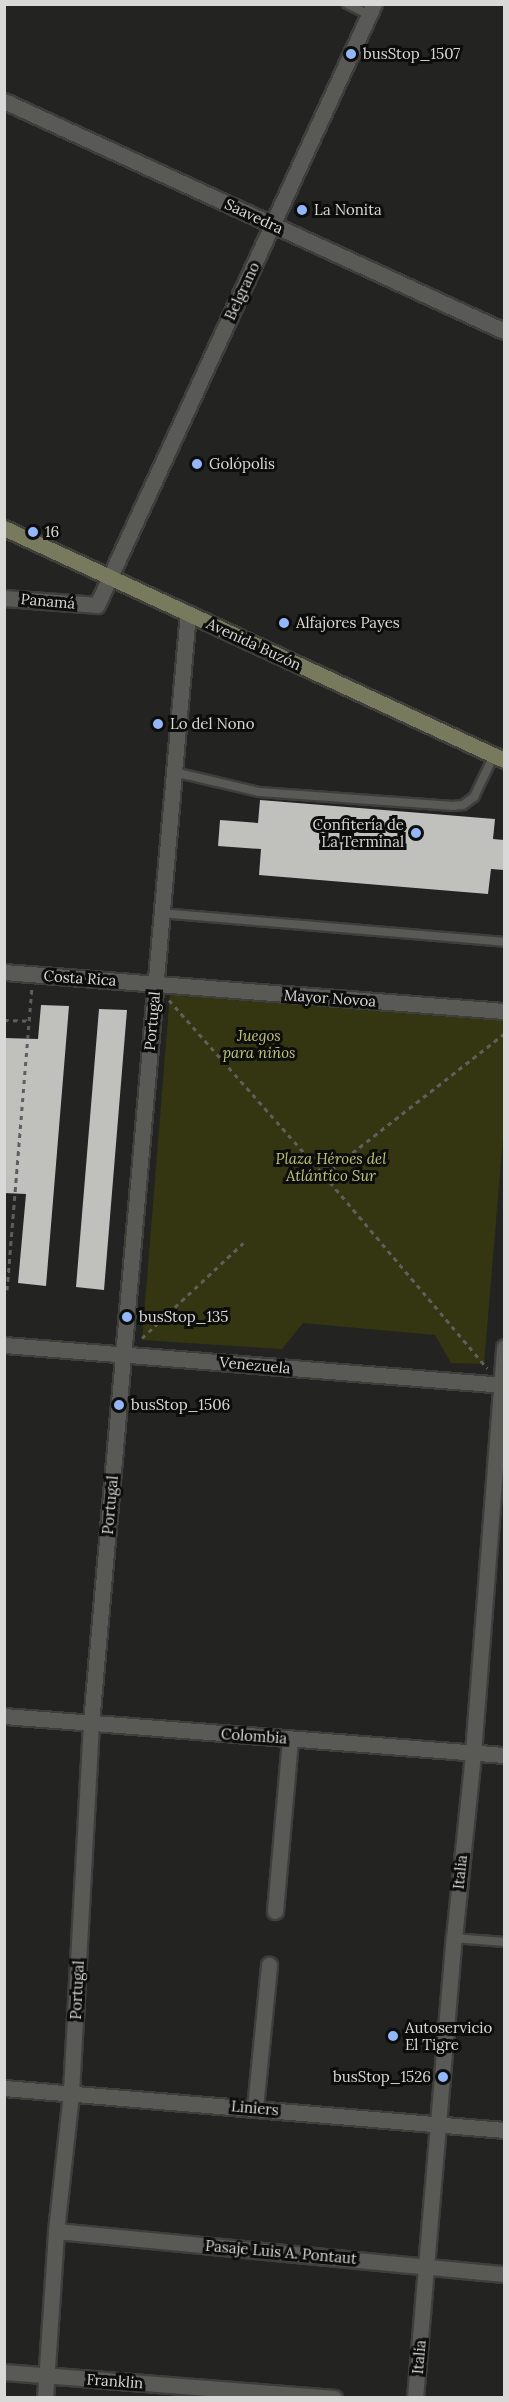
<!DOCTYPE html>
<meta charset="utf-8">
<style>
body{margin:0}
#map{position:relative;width:509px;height:2402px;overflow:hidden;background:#232421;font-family:Lora,serif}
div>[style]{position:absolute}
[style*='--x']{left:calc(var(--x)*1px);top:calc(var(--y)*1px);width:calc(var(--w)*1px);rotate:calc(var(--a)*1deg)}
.green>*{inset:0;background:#343612}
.building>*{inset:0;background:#c0c0bc}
.path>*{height:3px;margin-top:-1.5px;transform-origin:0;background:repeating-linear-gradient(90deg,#5e5e5c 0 4.5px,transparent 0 9px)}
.roads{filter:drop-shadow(2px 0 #3e3e3b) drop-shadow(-2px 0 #3e3e3b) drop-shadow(0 2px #3e3e3b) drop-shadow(0 -2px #3e3e3b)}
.service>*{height:8px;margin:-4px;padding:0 4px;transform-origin:4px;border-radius:4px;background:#595a56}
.minor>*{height:15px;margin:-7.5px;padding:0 7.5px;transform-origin:7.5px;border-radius:7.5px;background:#595a56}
.tertiary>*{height:15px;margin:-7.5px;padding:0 7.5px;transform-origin:7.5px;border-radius:7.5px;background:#595a56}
.secondary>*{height:15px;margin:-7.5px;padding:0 7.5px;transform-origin:7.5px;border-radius:7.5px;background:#777a5d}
.dots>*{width:16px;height:16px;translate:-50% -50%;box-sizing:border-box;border:3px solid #0d0d0b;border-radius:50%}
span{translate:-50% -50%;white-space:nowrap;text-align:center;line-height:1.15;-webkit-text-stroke:6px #0d0d0b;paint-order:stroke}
.poi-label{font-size:15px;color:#d9d9d7}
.left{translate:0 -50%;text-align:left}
.right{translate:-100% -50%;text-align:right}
.street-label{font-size:15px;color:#d9d9d7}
.park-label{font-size:15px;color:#bec677;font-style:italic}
.frame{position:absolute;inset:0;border:6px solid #d9d9d7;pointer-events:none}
</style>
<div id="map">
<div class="green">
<i style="clip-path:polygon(170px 995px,504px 1021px,504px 1126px,484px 1364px,451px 1363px,435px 1335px,303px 1323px,282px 1349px,142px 1340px)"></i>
</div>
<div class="building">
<i style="clip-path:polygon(260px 800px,495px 819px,493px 839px,504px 840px,504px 870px,491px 869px,488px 894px,259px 875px,261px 849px,218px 846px,220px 820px,258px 823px)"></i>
<i style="clip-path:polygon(41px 1005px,69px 1006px,46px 1286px,18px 1283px,26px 1194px,4px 1193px,4px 1038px,38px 1039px)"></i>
<i style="clip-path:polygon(99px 1009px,127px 1010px,104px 1290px,76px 1287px)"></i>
</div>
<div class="path">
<i style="--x:169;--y:1000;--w:234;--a:48.5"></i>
<i style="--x:324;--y:1175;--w:253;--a:49.8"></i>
<i style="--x:4;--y:1020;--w:25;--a:2"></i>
<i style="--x:324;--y:1175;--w:229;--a:-38.1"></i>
<i style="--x:7;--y:1290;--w:303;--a:-85.3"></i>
<i style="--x:142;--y:1338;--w:139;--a:-43.2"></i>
</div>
<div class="roads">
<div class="service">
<i style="--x:347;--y:4;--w:25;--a:26"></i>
<i style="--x:174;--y:772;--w:87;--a:13.2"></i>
<i style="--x:259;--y:792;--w:195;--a:4.1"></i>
<i style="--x:453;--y:806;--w:10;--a:-6"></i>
<i style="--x:463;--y:805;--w:14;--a:-36"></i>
<i style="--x:474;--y:797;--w:47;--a:-64.5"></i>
<i style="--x:161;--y:913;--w:344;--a:4.8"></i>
<i style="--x:454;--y:1938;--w:50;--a:4.6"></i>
</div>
<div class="minor">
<i style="--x:4;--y:101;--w:550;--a:24.7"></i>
<i style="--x:4;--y:598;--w:93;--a:4.3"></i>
<i style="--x:97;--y:605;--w:662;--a:-65.26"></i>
<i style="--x:4;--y:972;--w:502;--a:4.46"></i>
<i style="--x:4;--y:1345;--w:502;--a:4.57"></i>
<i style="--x:4;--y:1716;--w:502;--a:4.46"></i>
<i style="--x:275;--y:1911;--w:173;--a:-85"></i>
<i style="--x:4;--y:2088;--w:502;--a:4.8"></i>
<i style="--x:255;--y:2108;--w:144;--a:-84.4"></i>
<i style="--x:56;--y:2231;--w:450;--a:5.5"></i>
<i style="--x:45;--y:2398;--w:167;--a:-86.2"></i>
<i style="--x:56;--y:2231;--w:140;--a:-83.8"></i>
<i style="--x:71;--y:2092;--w:370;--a:-86.9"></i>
<i style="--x:91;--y:1723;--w:1114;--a:-85.01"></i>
<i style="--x:415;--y:2398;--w:462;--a:-85.2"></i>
<i style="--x:454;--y:1938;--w:186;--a:-84.1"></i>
<i style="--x:473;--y:1753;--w:407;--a:-85.6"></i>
</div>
<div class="tertiary">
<i style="--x:4;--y:2372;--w:331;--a:4.5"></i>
</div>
<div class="secondary">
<i style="--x:4;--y:528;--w:551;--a:24.89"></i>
</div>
</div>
<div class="dots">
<i style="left:351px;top:54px;background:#93b7fd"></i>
<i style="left:302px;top:210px;background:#93b7fd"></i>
<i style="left:197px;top:464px;background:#93b7fd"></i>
<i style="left:33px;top:532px;background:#93b7fd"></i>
<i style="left:284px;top:623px;background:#93b7fd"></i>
<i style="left:158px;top:724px;background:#93b7fd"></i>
<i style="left:416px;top:833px;background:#93b7fd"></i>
<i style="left:127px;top:1317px;background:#93b7fd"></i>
<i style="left:119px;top:1405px;background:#93b7fd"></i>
<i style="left:393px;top:2036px;background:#93b7fd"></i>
<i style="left:443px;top:2077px;background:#93b7fd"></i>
</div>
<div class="poi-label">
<span class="left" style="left:363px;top:54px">busStop_1507</span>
<span class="left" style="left:314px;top:210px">La Nonita</span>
<span class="left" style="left:209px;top:464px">Golópolis</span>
<span class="left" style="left:45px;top:532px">16</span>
<span class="left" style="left:296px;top:623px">Alfajores Payes</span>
<span class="left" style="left:170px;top:724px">Lo del Nono</span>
<span class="right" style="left:404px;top:833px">Confitería de<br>La Terminal</span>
<span class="left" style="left:139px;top:1317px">busStop_135</span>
<span class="left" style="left:131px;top:1405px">busStop_1506</span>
<span class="left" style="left:405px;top:2036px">Autoservicio<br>El Tigre</span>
<span class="right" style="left:431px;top:2077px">busStop_1526</span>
</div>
<div class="street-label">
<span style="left:254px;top:216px;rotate:25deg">Saavedra</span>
<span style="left:242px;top:291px;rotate:-65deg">Belgrano</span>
<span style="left:48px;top:601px;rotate:5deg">Panamá</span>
<span style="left:254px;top:644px;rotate:25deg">Avenida Buzón</span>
<span style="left:80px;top:978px;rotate:4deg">Costa Rica</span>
<span style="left:330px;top:998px;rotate:4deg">Mayor Novoa</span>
<span style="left:152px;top:1021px;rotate:-85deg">Portugal</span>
<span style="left:255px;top:1365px;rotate:5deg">Venezuela</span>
<span style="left:110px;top:1505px;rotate:-85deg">Portugal</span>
<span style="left:254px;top:1736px;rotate:4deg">Colombia</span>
<span style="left:460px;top:1872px;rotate:-84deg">Italia</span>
<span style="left:77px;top:1990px;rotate:-87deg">Portugal</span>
<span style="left:255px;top:2108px;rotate:5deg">Liniers</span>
<span style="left:281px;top:2252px;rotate:5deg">Pasaje Luis A. Pontaut</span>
<span style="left:419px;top:2357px;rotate:-85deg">Italia</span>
<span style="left:115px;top:2381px;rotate:4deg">Franklin</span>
</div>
<div class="park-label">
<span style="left:259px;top:1044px">Juegos<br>para niños</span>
<span style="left:331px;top:1167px">Plaza Héroes del<br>Atlántico Sur</span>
</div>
<div class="frame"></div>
</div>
